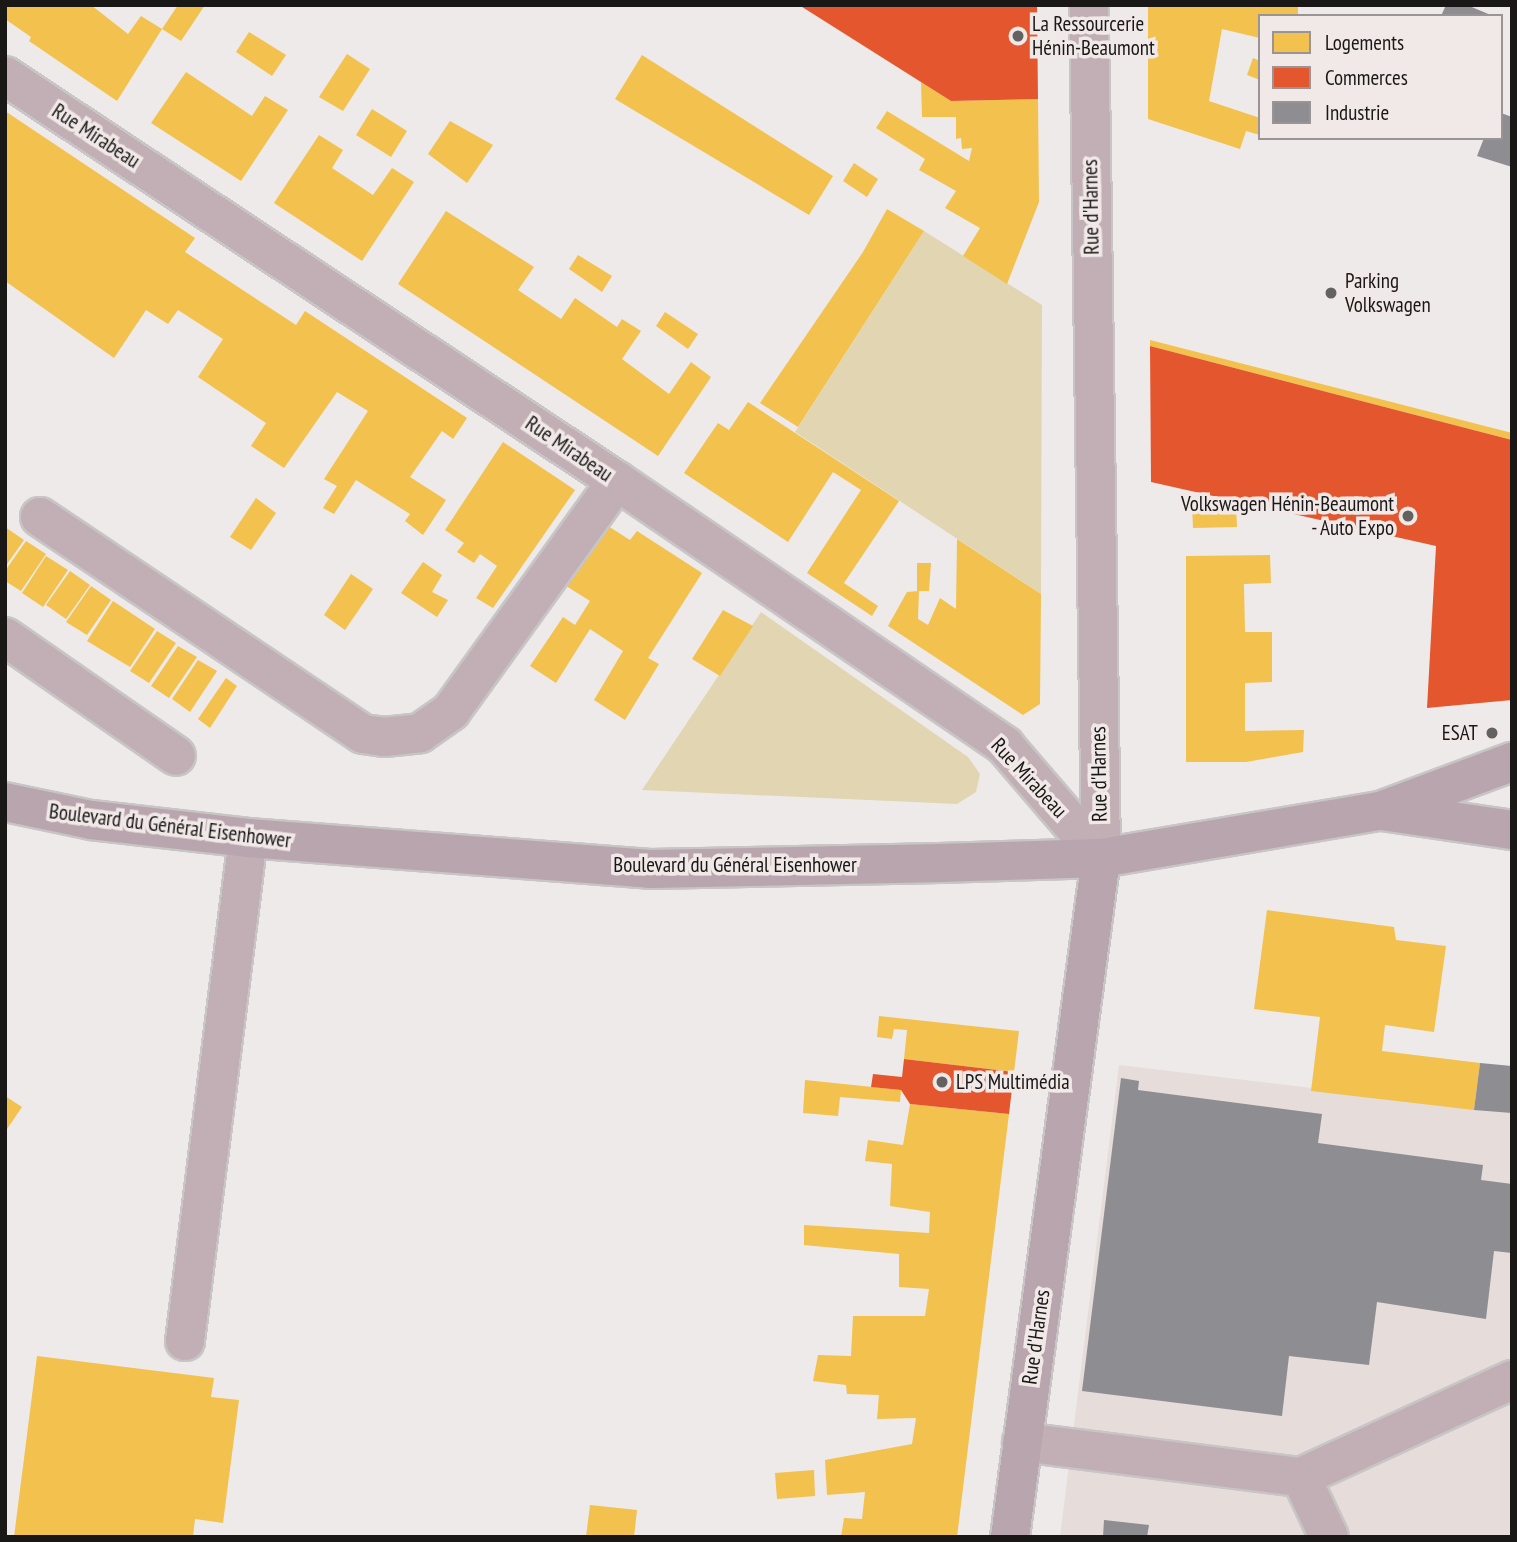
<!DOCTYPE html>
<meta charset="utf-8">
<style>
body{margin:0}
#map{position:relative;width:1517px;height:1542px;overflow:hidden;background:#eeeaea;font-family:"PT Sans Narrow",sans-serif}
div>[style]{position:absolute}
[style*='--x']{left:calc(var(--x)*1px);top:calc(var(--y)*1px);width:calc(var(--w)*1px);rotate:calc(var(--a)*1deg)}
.built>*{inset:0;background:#e6dcda}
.green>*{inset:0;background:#e2d6b2}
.homes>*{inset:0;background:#f2c14e}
.shops>*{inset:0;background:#e4572e}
.industry>*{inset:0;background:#8d8d92}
.roads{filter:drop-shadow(2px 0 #c7c5c5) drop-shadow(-2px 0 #c7c5c5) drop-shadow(0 2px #c7c5c5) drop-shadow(0 -2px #c7c5c5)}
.minor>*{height:38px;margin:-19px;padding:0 19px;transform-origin:19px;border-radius:19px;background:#c1afb5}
.major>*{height:38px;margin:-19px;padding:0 19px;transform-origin:19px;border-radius:19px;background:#b9a5ad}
.dots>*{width:19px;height:19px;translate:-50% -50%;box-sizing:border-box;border:4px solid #f0e9e8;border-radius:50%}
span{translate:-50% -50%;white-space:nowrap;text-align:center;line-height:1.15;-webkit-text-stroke:7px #f0e9e8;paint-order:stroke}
.poi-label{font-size:21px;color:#1a1817}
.left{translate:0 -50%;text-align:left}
.right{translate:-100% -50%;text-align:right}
.street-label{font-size:21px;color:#1a1817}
.frame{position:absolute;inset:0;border:7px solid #1a1817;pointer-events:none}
.legend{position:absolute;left:1258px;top:14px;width:245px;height:126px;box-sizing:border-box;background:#f0e9e8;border:2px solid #9a9594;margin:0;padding:9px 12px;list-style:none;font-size:21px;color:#1a1817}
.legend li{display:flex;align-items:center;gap:14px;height:35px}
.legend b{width:35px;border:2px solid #9a9594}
</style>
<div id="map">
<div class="built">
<i style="clip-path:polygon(1119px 1065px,1512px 1112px,1512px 1537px,1060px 1537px)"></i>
</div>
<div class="green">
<i style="clip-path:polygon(924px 231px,1042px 305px,1041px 594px,795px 432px)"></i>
<i style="clip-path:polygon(761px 612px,968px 757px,980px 774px,976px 792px,957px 804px,642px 790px)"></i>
</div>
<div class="homes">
<i style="clip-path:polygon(5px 5px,91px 5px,128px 34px,141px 16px,162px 29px,178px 5px,205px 5px,181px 41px,162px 29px,117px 101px,29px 41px,31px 37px,5px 19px)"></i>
<i style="clip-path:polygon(1148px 5px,1298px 5px,1298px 16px,1260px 16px,1260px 38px,1222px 29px,1209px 101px,1260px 118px,1260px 135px,1246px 131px,1240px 149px,1148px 119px)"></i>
<i style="clip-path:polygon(249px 32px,286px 55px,272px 76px,236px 52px)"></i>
<i style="clip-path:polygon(347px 54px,370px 69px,343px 111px,319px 97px)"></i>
<i style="clip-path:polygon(642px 55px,833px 176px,809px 215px,615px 99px)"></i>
<i style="clip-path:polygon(1253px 58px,1260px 61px,1260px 80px,1247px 75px)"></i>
<i style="clip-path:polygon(186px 72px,252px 116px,265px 96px,288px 110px,241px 181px,151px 123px)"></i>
<i style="clip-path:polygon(921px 82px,951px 101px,1038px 99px,1039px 202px,1007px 284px,963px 256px,980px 228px,945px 208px,956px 191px,919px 170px,925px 159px,876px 128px,887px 111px,969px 161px,972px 148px,962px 149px,961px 138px,956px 139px,956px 117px,922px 117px)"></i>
<i style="clip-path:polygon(372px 109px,407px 131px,391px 157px,356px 135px)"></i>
<i style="clip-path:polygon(5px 111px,195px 238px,185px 252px,296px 325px,305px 311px,467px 418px,453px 439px,442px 431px,410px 477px,446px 500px,423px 535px,405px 521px,410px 514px,356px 480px,334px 514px,323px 508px,337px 486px,324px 479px,368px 411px,337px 392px,284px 468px,251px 446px,266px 423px,198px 377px,223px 339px,178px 310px,168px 324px,146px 310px,114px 358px,5px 281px)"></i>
<i style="clip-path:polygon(450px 121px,493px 145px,467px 183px,428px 154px)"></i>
<i style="clip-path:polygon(319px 135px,343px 150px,332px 168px,373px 195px,392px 168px,414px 182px,362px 261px,274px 203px)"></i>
<i style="clip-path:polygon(854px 163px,878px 179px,867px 197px,843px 181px)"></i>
<i style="clip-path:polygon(887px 209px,924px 231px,798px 427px,760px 403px,863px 252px)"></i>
<i style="clip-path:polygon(446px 211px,534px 267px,518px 290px,561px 319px,575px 298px,617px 327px,622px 319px,641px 331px,622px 359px,669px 394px,691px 362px,711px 377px,658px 456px,398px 284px)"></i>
<i style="clip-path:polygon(578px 255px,612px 276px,602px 292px,569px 269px)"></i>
<i style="clip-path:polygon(665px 312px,698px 334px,688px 349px,656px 326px)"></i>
<i style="clip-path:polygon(1150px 340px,1512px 433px,1512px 440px,1150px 346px)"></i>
<i style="clip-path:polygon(748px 402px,899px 501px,844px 583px,878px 606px,872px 616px,807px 573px,861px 490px,833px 472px,788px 542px,684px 473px,718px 423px,729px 430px)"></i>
<i style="clip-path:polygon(503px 442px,575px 490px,493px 608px,476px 598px,497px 566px,480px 554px,474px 563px,457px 552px,464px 543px,445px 530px)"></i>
<i style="clip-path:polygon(256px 498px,276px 513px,251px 550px,230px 537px)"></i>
<i style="clip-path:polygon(1192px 505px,1236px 505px,1237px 527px,1193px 528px)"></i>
<i style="clip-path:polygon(608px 526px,630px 540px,637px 531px,702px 573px,648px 658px,659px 664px,625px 720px,594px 700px,623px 651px,590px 629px,556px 683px,530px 666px,563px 617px,575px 625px,590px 601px,563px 584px)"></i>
<i style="clip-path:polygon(5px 527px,24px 540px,5px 567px)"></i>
<i style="clip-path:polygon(957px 539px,1041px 594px,1040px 704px,1023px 715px,888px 626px,907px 592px,919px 591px,918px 619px,928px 625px,940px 598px,956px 609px)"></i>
<i style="clip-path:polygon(26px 541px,46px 554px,21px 591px,5px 581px,5px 571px)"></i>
<i style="clip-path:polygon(1270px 555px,1271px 583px,1244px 584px,1245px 632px,1272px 632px,1272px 682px,1245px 683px,1245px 731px,1304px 730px,1303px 752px,1246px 762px,1186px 762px,1186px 556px)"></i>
<i style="clip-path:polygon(46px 556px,68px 570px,43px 607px,22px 593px)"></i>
<i style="clip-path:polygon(423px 562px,442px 575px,432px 592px,448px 600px,437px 617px,401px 593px)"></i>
<i style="clip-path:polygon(917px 563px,931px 563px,929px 591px,917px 591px)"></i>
<i style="clip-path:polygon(70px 571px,90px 585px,66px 619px,46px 605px)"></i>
<i style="clip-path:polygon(351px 574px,373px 589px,345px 630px,324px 615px)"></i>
<i style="clip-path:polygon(91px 586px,111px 600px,87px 635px,66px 622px)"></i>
<i style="clip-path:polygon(113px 601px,155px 629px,130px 667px,87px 641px)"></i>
<i style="clip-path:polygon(723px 610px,753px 626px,720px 676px,692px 659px)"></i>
<i style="clip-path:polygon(157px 631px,176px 643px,149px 683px,130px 671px)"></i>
<i style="clip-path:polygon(178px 646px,197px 657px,169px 698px,151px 686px)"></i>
<i style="clip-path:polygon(198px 660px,217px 671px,190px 712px,172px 699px)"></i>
<i style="clip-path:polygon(226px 678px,237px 686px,210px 728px,198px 719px)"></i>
<i style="clip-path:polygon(1267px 910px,1394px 927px,1396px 940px,1446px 946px,1434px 1032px,1385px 1025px,1382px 1051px,1480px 1063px,1474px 1110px,1311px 1091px,1320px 1017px,1254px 1009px)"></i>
<i style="clip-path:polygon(879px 1016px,1019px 1031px,1014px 1072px,904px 1059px,907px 1030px,894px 1029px,892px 1039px,877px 1037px)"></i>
<i style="clip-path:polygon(805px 1080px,901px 1090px,900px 1102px,840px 1097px,838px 1116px,803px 1113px)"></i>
<i style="clip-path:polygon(5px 1096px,22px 1107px,5px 1132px)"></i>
<i style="clip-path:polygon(910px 1104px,1009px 1114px,957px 1537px,841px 1537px,844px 1518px,862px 1519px,865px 1492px,827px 1495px,825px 1460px,912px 1444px,916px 1418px,877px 1419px,879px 1395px,847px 1394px,846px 1385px,813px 1381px,818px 1355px,851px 1356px,853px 1316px,925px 1316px,929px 1289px,899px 1287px,899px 1254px,804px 1245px,804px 1225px,929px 1233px,930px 1212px,890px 1206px,892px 1164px,865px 1161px,868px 1140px,903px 1145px)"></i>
<i style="clip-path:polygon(37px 1356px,214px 1378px,211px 1397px,239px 1400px,223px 1523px,195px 1519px,193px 1537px,14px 1537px)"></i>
<i style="clip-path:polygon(814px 1470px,815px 1496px,777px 1499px,775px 1473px)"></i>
<i style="clip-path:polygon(590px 1505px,637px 1510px,634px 1537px,586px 1537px)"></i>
</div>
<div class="shops">
<i style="clip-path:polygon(799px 5px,1037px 5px,1038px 99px,951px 101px)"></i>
<i style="clip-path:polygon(1150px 346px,1512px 440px,1512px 700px,1427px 708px,1436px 546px,1151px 482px)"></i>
<i style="clip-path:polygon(904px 1059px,1014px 1072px,1009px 1114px,910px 1104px,901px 1090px,871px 1087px,873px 1074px,902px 1077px)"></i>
</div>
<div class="industry">
<i style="clip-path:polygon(1446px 5px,1467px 5px,1493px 16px,1441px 16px)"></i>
<i style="clip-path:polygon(1501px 113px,1512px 117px,1512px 167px,1477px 156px,1484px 138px,1501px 138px)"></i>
<i style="clip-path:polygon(1480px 1063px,1512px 1066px,1512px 1113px,1474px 1110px)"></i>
<i style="clip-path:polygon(1121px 1078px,1139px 1081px,1138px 1090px,1322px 1114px,1318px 1143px,1483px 1165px,1481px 1180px,1512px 1184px,1512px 1253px,1494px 1251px,1486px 1319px,1377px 1302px,1369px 1365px,1289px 1356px,1282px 1416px,1082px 1391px)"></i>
<i style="clip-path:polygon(1104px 1520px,1149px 1525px,1147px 1537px,1103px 1537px)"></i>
</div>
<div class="roads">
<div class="minor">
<i style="--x:1089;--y:5;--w:853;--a:89.19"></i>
<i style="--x:5;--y:76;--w:734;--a:33.5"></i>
<i style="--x:617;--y:481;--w:470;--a:34.3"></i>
<i style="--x:1005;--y:746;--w:148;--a:49.4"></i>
<i style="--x:40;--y:517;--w:389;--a:33.9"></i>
<i style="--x:363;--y:734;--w:21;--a:8"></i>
<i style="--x:384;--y:737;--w:36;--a:-6"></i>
<i style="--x:420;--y:733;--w:38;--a:-35"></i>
<i style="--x:451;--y:711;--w:284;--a:-54.2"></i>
<i style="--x:5;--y:637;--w:208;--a:34.8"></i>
<i style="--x:185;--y:1341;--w:507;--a:-82.86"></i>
<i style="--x:1022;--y:1442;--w:281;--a:7.2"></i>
<i style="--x:1301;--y:1477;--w:66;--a:65"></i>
<i style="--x:1301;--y:1477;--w:232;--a:-24.7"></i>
</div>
<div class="major">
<i style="--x:5;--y:802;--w:88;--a:11.8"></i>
<i style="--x:91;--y:820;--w:158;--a:6.5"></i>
<i style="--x:248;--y:838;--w:403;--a:4.4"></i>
<i style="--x:650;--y:869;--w:290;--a:-1.2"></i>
<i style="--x:940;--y:863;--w:161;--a:-1.8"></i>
<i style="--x:1101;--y:858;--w:283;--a:-9.6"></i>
<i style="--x:1380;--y:811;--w:141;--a:-20.4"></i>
<i style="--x:1382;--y:811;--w:131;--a:8.3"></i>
<i style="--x:1010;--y:1537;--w:685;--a:-82.37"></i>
</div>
</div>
<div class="dots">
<i style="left:1018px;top:36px;background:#646261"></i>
<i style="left:1331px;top:293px;background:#646261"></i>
<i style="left:1408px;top:516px;background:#646261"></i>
<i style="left:1492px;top:733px;background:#646261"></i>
<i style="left:942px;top:1082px;background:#646261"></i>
</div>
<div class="poi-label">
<span class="left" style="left:1032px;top:36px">La Ressourcerie<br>Hénin-Beaumont</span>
<span class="left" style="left:1345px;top:293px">Parking<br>Volkswagen</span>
<span class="right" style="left:1394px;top:516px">Volkswagen Hénin-Beaumont<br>- Auto Expo</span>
<span class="right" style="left:1478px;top:733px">ESAT</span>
<span class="left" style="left:956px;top:1082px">LPS Multimédia</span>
</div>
<div class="street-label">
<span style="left:96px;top:136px;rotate:33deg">Rue Mirabeau</span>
<span style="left:1091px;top:207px;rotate:-91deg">Rue d'Harnes</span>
<span style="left:569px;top:449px;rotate:34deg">Rue Mirabeau</span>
<span style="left:1099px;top:774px;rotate:-91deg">Rue d'Harnes</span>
<span style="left:1029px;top:778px;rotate:47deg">Rue Mirabeau</span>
<span style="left:170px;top:826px;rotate:7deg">Boulevard du Général Eisenhower</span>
<span style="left:735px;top:865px">Boulevard du Général Eisenhower</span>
<span style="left:1036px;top:1337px;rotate:-82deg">Rue d'Harnes</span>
</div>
<div class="frame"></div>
<ul class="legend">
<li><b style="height:19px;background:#f2c14e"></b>Logements</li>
<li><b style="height:19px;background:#e4572e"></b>Commerces</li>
<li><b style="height:19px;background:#8d8d92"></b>Industrie</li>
</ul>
</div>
